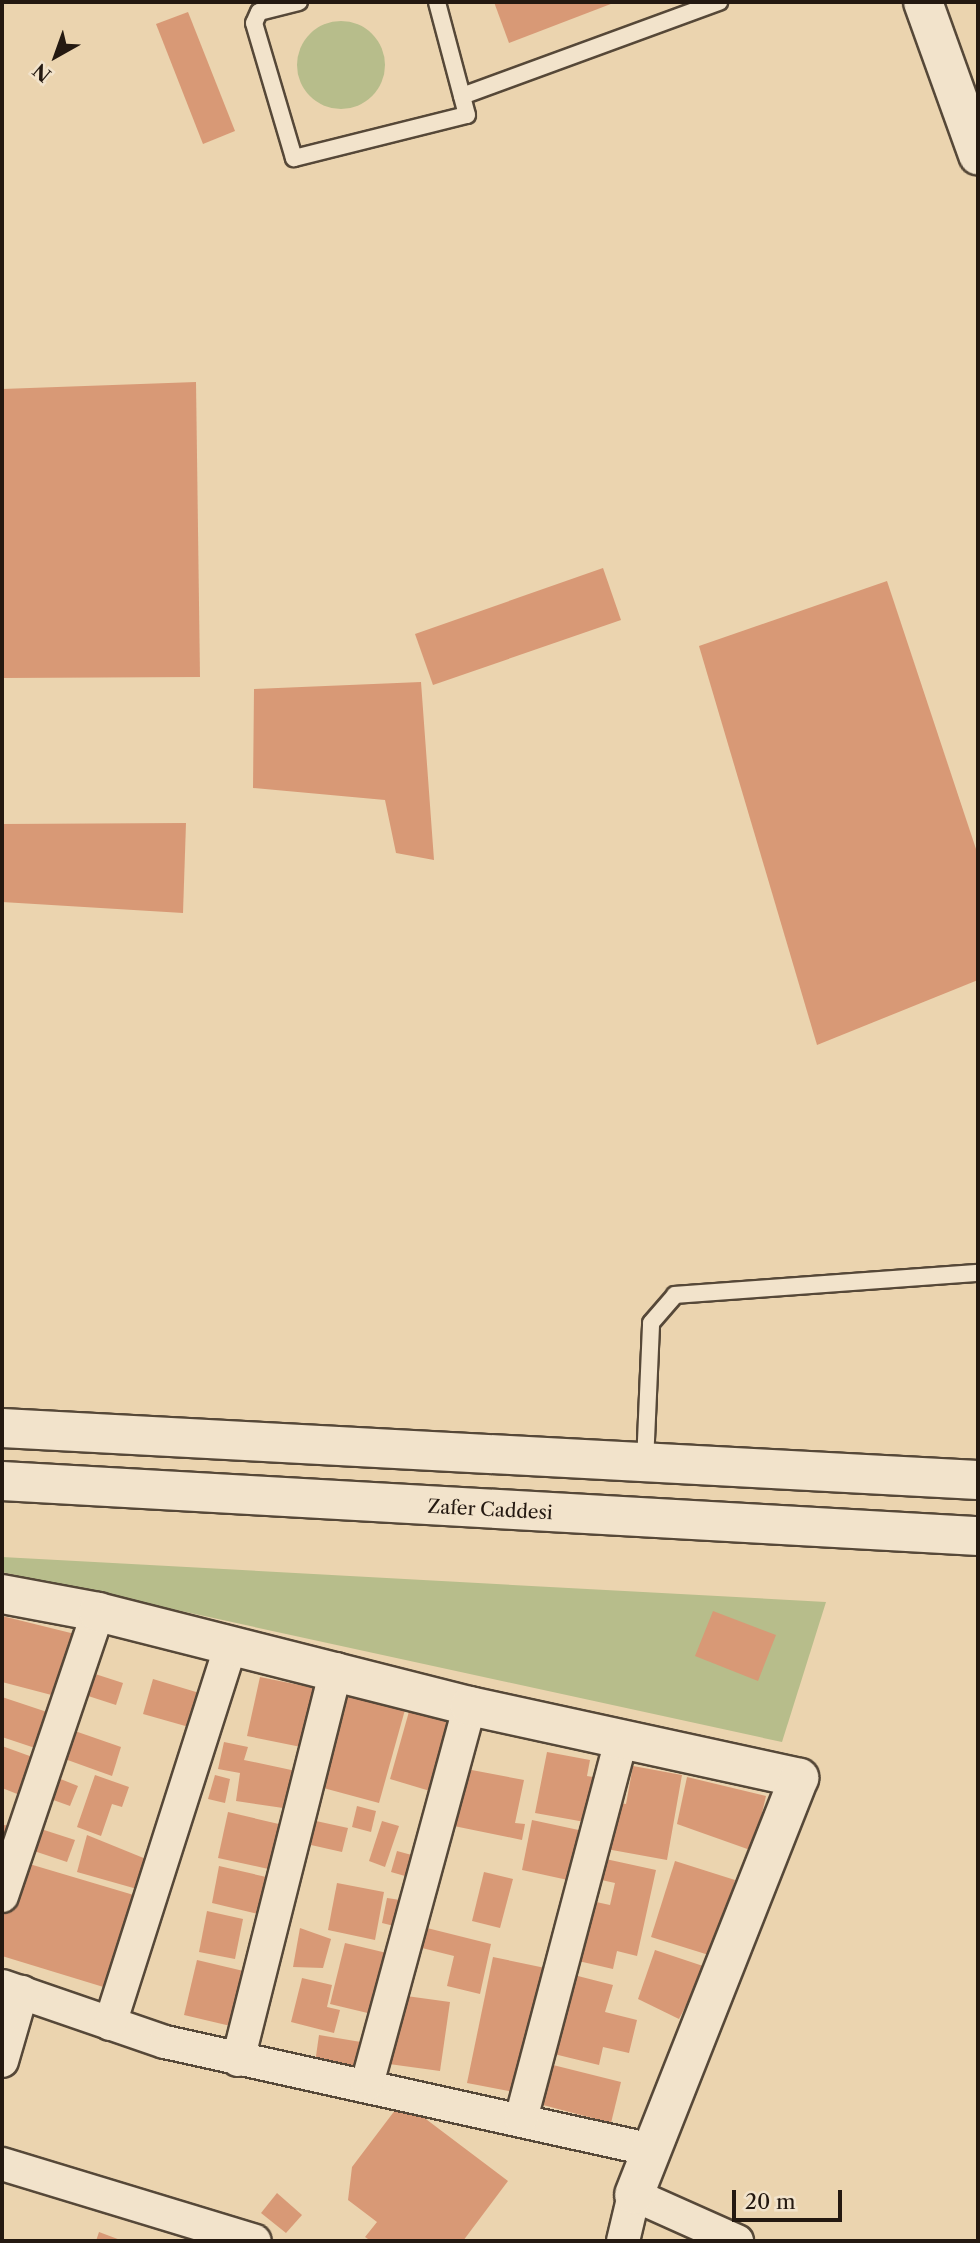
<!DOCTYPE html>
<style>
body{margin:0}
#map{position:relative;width:980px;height:2243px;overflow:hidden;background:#ebd4af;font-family:"Libre Caslon Text",serif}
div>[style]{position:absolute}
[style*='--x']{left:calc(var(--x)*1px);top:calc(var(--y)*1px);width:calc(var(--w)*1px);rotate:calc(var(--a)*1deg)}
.green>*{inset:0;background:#b7bd8b}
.round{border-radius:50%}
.building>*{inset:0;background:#d89976}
.roads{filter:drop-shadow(2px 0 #564838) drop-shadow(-2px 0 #564838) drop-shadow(0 2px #564838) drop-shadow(0 -2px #564838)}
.lane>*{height:16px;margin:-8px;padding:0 8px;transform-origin:8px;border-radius:8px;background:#f2e3cb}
.street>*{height:32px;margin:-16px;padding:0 16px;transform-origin:16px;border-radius:16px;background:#f2e3cb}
.secondary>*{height:38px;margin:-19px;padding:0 19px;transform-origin:19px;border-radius:19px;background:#f2e3cb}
span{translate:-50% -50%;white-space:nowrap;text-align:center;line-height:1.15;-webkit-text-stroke:5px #f2e3cb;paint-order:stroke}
.street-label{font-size:19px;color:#241911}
.frame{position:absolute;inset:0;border:4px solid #241911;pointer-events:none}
.north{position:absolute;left:21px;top:21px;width:70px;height:70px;-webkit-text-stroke:5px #f2e3cb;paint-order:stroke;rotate:220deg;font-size:19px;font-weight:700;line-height:28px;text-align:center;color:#241911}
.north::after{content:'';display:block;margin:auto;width:24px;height:32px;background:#241911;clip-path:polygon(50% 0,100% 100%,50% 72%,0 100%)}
.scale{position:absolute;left:732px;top:2190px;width:110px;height:32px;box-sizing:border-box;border:4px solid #241911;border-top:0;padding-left:9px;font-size:21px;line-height:24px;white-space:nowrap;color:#241911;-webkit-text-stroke:5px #f2e3cb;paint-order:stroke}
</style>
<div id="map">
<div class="green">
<i class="round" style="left:297px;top:21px;width:88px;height:88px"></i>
<i style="clip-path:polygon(2px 1557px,826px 1602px,782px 1742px,2px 1572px)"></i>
</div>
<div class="building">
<i style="clip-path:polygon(494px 2px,616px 2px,509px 43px)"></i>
<i style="clip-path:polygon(188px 12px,235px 131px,203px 144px,156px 24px)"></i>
<i style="clip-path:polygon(196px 382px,200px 677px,2px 678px,2px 389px)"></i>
<i style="clip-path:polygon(603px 568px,621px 620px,433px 685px,415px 634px)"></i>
<i style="clip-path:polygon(887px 581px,978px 855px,978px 980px,817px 1045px,699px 646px)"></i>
<i style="clip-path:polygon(421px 682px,434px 860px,396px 853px,385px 800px,253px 788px,254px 689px)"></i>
<i style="clip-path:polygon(186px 823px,183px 913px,2px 902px,2px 824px)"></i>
<i style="clip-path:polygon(713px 1611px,776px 1635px,758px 1681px,695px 1656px)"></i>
<i style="clip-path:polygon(2px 1616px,79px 1635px,63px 1698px,2px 1682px)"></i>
<i style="clip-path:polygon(89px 1672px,123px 1683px,116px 1705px,82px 1694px)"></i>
<i style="clip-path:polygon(260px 1677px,319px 1689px,306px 1748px,247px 1736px)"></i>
<i style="clip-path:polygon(153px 1679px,206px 1695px,196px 1729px,143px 1714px)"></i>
<i style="clip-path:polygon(346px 1681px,408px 1699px,379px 1803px,316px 1786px)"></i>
<i style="clip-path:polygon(2px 1697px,53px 1714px,41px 1750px,2px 1737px)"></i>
<i style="clip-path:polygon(410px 1708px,461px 1723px,440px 1794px,390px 1779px)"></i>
<i style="clip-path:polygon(72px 1730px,121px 1747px,112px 1776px,62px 1758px)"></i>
<i style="clip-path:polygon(224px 1742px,248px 1747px,244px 1760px,296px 1771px,290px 1809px,236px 1801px,240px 1773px,218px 1769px)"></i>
<i style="clip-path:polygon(2px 1746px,38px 1759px,25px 1797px,2px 1788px)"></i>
<i style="clip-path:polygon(547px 1752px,590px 1760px,587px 1776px,605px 1779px,596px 1824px,535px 1813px)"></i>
<i style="clip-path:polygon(633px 1766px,682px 1775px,667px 1860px,601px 1848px,609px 1801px,626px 1804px)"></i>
<i style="clip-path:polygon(461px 1768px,524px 1780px,515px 1823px,525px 1824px,522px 1840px,449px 1825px)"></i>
<i style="clip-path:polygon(95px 1775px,129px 1787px,122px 1807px,112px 1804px,101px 1836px,77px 1827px)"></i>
<i style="clip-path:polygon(215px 1775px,230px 1779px,225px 1803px,208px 1799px)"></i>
<i style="clip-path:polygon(53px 1776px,78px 1786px,70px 1806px,45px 1797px)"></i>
<i style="clip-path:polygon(687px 1777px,766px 1796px,753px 1851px,677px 1824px)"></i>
<i style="clip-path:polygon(357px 1806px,376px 1811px,371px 1832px,352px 1827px)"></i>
<i style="clip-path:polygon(228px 1812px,283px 1825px,273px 1870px,218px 1858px)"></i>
<i style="clip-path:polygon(532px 1820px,588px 1832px,577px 1882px,522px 1870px)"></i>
<i style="clip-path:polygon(316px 1821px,348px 1828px,342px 1852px,311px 1845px)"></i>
<i style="clip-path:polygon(382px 1821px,399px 1826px,385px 1867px,369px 1861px)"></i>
<i style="clip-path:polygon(2px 1825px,18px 1826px,2px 1870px)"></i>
<i style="clip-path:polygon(41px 1829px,75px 1840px,67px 1862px,34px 1851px)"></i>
<i style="clip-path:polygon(87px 1835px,146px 1859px,137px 1889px,77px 1872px)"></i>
<i style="clip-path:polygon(397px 1851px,419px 1857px,412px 1878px,391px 1872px)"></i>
<i style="clip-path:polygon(601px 1858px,656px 1870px,637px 1956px,617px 1951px,613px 1969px,574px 1960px,587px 1900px,610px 1905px,615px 1883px,597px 1879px)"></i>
<i style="clip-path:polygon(16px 1860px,137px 1896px,110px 1989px,2px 1956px,2px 1908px)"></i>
<i style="clip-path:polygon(675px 1861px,735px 1880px,712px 1956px,651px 1937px)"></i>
<i style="clip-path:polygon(219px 1866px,275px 1879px,267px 1916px,212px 1903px)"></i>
<i style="clip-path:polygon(484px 1872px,513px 1879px,500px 1928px,472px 1921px)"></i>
<i style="clip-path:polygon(337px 1883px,384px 1892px,375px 1940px,328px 1930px)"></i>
<i style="clip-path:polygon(387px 1898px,407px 1901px,402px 1928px,382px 1923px)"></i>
<i style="clip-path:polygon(207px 1911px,243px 1919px,235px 1959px,199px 1952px)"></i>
<i style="clip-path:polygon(419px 1926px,491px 1944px,480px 1994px,447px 1986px,454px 1956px,414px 1946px)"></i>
<i style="clip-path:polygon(300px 1928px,331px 1939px,323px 1968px,293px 1967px)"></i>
<i style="clip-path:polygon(345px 1943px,391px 1954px,376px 2015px,330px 2004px)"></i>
<i style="clip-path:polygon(655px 1950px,706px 1967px,679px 2019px,638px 1999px)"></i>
<i style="clip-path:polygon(493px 1957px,550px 1969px,524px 2094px,467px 2083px)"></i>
<i style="clip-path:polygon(197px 1960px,252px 1973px,239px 2028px,184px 2015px)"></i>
<i style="clip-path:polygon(574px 1975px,613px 1985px,605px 2012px,637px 2020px,629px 2053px,603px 2047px,599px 2065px,554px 2054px)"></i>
<i style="clip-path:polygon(302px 1978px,332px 1985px,327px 2007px,340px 2010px,334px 2033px,291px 2022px)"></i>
<i style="clip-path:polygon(399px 1995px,450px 2002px,440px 2071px,389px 2064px)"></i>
<i style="clip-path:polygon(319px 2035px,367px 2043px,362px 2071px,315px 2063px)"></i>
<i style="clip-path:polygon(553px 2065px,621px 2082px,611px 2123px,543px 2105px)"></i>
<i style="clip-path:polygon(402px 2101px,508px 2181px,463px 2241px,371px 2241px,365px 2237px,377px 2222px,348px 2200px,352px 2167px)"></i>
<i style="clip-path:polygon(277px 2193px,302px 2215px,286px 2233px,261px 2213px)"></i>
<i style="clip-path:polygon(99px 2232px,123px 2241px,96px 2241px)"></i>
</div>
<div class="roads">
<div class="lane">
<i style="--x:299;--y:2;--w:41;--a:166"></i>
<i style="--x:259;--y:12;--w:12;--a:114"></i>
<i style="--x:254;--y:23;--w:141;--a:73.5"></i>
<i style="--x:294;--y:158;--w:178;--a:-14"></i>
<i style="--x:467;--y:115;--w:117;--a:-104.9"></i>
<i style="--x:462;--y:96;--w:274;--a:-20.1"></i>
<i style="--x:645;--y:1463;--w:140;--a:-87.5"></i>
<i style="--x:651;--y:1323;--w:37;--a:-49"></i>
<i style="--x:675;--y:1295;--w:304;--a:-4.2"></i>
</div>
<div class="street">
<i style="--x:2;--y:1896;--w:300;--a:-71.3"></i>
<i style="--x:2;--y:1986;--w:172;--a:19"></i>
<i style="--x:165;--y:2042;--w:499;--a:12.5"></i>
<i style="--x:110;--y:2024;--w:399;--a:-72.3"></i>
<i style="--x:238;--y:2060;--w:403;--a:-75.9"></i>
<i style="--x:2;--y:2061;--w:72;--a:-73.8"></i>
<i style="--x:367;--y:2084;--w:392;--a:-74.8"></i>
<i style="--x:521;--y:2119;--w:394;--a:-75.2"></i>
<i style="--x:2;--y:2164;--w:264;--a:16.9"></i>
<i style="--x:623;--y:2241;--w:47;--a:-76.6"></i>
<i style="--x:634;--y:2195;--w:113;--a:24.1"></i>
</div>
<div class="secondary">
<i style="--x:923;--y:2;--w:163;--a:70.2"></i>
<i style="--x:2;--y:1428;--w:977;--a:3.05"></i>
<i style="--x:2;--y:1481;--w:978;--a:3.23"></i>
<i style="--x:2;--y:1594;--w:98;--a:10.6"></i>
<i style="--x:98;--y:1612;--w:384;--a:14.2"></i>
<i style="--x:470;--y:1706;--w:337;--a:12.3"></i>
<i style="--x:799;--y:1778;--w:448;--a:111.6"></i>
</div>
</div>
<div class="street-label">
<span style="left:490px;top:1510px;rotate:3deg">Zafer Caddesi</span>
</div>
<div class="frame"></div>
<div class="north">N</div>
<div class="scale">20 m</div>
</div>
